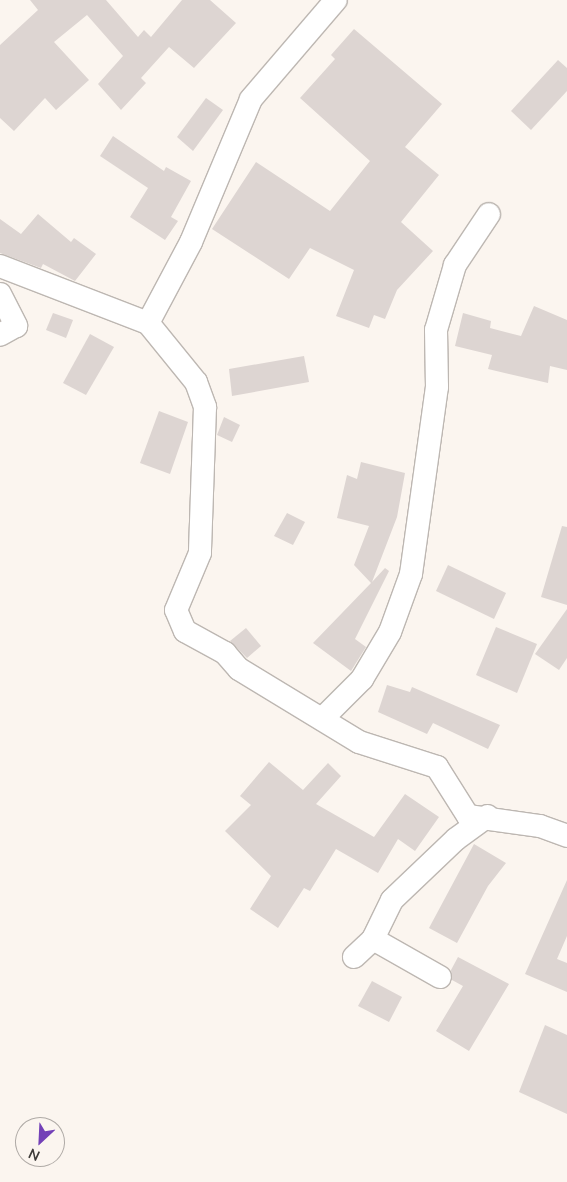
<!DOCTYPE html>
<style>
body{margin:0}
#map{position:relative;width:567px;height:1182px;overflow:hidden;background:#fbf5ef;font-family:Mulish,sans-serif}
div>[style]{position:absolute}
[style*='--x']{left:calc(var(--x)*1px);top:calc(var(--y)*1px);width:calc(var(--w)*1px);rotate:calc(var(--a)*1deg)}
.building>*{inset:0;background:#ddd5d2}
.roads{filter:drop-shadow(1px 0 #bdb7b2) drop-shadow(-1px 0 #bdb7b2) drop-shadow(0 1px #bdb7b2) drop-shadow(0 -1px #bdb7b2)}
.minor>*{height:22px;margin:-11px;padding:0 11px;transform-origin:11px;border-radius:11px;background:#fff}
span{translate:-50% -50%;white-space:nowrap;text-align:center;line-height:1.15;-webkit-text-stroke:4.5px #fbf5ef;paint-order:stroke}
.north{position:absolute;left:15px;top:1117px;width:50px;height:50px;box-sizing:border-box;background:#fbf5ef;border:1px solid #afaaa6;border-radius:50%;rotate:205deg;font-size:14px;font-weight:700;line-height:20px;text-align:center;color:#3d3a38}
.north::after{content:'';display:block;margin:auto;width:18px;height:22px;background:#7340b7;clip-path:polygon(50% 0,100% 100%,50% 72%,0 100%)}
</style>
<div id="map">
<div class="building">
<i style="clip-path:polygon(30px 0,106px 0,138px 37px,144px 30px,151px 37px,182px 0,210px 0,236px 23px,194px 68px,169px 47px,141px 78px,146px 83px,121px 110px,98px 84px,123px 56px,87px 15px,54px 42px,89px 80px,56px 110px,45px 98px,14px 131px,0 118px,0 45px,38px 10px)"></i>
<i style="clip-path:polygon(354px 29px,442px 104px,405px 147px,439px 175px,401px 222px,433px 251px,397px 290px,385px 319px,374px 315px,369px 328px,336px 316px,354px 270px,310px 248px,289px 279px,212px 229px,256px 162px,330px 211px,370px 161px,300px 98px,335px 59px,331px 55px)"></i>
<i style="clip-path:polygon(558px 60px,567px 68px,567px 91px,531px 130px,511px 111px)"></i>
<i style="clip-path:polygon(206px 98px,223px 110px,193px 151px,177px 137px)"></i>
<i style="clip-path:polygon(113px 136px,164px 171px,166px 167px,191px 181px,171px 217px,178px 221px,165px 240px,130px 217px,148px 188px,100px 156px)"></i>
<i style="clip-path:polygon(38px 214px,71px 242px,74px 238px,96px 254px,75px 281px,43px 264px,41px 268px,0 253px,0 219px,21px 234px)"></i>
<i style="clip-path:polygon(534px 306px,567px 320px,567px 370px,550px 366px,548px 383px,488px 369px,492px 355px,455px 346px,463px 313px,491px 321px,490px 328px,521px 336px)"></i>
<i style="clip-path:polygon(53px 313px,73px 320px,66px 338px,46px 330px)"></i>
<i style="clip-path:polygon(90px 334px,114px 347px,86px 395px,63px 383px)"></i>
<i style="clip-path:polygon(304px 356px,309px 382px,232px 396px,229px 369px)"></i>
<i style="clip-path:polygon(159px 411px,188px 422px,170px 474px,140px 463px)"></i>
<i style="clip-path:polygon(224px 417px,240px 425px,232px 442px,217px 435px)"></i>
<i style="clip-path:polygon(361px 462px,405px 473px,397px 517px,372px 582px,385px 568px,389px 571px,355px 639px,366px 647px,351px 671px,313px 643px,371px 583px,354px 565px,369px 526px,337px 518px,347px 475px,357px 479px)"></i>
<i style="clip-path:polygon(287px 513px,305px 522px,293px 545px,274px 536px)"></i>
<i style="clip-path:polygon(562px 526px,567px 527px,567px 605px,541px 597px)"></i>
<i style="clip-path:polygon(448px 565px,506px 593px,494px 619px,436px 591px)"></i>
<i style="clip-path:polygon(567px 609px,567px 658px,559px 670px,535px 654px)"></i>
<i style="clip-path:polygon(496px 627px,537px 644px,517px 693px,476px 675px)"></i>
<i style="clip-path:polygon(246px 628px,261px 646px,247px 658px,230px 641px)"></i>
<i style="clip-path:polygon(387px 685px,410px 692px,412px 687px,500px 725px,488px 749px,433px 723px,427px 734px,378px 712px)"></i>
<i style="clip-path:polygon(269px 762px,303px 790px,328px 763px,341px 776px,316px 804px,374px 837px,405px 794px,439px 817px,415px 851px,398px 839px,378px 873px,336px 849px,310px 891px,304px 888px,278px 928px,250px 909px,271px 876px,225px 831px,251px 805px,240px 796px)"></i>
<i style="clip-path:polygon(474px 844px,506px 863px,488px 886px,457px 943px,429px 928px)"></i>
<i style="clip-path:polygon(567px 880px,567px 936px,557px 959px,567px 963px,567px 992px,525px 974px)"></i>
<i style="clip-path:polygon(458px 957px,509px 984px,469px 1051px,436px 1031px,463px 986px,452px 980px,451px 970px)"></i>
<i style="clip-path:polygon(372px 981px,402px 997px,389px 1022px,358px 1006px)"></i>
<i style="clip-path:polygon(545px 1025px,567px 1035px,567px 1114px,519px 1092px)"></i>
</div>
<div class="roads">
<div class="minor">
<i style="--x:0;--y:266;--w:159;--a:21.1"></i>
<i style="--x:148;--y:323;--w:76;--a:50.9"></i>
<i style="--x:196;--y:382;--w:27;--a:70"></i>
<i style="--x:205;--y:407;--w:146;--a:92"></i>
<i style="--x:200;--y:553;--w:62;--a:112.8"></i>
<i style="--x:176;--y:610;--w:23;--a:67"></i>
<i style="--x:185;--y:631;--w:46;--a:28.8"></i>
<i style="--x:225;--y:653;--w:21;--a:49"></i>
<i style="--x:239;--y:669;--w:140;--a:31.3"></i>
<i style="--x:359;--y:742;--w:82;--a:17.8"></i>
<i style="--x:437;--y:767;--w:58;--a:57.7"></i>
<i style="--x:468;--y:816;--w:73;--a:7.9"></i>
<i style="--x:540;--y:826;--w:29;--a:20"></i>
<i style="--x:0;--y:294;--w:36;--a:63"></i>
<i style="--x:16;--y:326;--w:18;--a:151"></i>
<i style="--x:148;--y:323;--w:92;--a:-62"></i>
<i style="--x:191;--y:242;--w:155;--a:-67.2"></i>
<i style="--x:251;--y:99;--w:130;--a:-49.4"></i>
<i style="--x:322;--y:719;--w:57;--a:-45"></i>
<i style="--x:362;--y:679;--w:55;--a:-59.2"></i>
<i style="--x:390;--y:632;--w:62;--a:-70.1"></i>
<i style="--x:411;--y:574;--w:189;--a:-82.1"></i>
<i style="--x:437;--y:387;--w:57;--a:-91"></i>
<i style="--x:436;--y:330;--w:68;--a:-73.7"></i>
<i style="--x:455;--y:265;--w:61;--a:-56.3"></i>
<i style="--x:373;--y:939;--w:77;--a:29.6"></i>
<i style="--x:354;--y:957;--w:26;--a:-43"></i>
<i style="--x:373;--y:939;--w:43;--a:-64"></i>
<i style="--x:392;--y:900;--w:88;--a:-43.6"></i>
<i style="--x:456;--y:839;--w:39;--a:-36"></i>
</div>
</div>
<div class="north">N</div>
</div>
